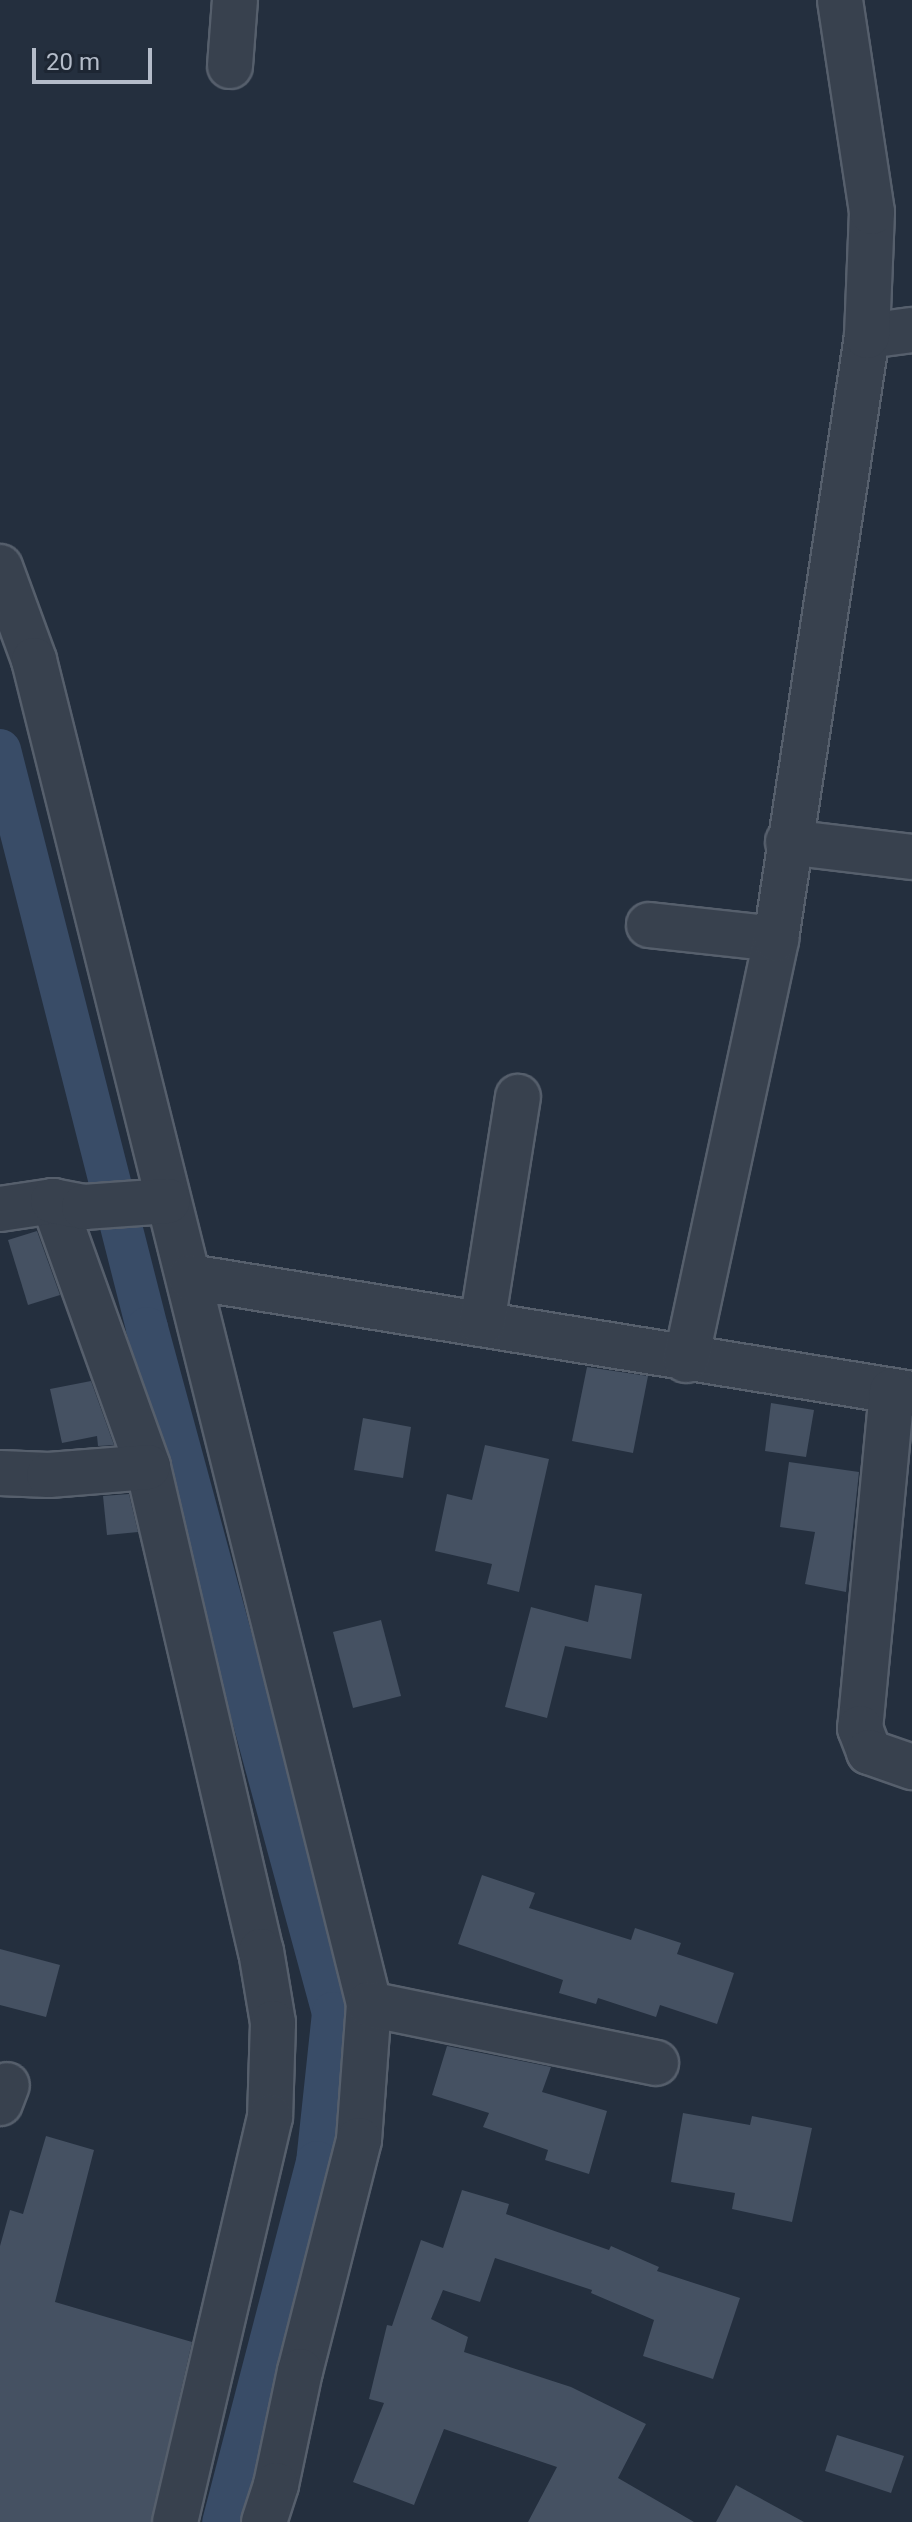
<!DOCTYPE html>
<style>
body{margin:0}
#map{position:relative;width:912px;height:2522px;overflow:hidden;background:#242f3e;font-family:Roboto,sans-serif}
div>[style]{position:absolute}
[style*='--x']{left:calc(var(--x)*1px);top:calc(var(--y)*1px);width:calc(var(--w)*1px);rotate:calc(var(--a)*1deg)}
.canal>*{height:42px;margin:-21px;padding:0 21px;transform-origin:21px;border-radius:21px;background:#394c67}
.building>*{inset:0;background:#455162}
.roads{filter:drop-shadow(2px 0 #565f6c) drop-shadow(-2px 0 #565f6c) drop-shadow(0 2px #565f6c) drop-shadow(0 -2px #565f6c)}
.minor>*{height:44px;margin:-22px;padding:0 22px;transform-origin:22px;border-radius:22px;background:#38414e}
span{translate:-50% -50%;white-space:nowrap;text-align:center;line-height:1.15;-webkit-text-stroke:6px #1d2633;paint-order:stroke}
.scale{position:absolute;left:32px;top:48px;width:120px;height:36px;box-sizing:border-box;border:4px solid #b4bcc9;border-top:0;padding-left:10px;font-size:24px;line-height:28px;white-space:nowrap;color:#b4bcc9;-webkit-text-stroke:6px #1d2633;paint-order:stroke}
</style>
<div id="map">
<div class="canal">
<i style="--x:0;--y:750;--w:596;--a:75.73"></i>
<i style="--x:147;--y:1328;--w:710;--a:74.81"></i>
<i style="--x:333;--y:2013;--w:150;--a:96.1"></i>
<i style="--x:317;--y:2162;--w:372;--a:104.6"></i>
</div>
<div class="building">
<i style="clip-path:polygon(37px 1231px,60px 1295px,28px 1305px,8px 1240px)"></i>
<i style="clip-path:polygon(587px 1367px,648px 1376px,633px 1453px,572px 1441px)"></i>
<i style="clip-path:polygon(91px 1381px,114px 1445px,98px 1446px,97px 1436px,62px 1443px,50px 1389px)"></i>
<i style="clip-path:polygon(771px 1403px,814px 1410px,806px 1457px,765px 1451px)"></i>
<i style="clip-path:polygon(363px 1418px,411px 1427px,403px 1478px,354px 1470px)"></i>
<i style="clip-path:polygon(485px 1445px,549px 1459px,519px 1592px,487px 1584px,492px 1564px,435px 1551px,447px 1494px,472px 1500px)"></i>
<i style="clip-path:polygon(789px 1462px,859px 1472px,846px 1592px,805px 1584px,815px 1532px,780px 1527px)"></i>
<i style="clip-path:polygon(129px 1494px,138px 1532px,107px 1535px,103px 1496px)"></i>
<i style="clip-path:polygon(595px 1585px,642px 1594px,631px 1659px,565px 1646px,547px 1718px,505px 1707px,531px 1607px,588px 1622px)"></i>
<i style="clip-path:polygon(381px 1620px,401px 1696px,353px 1708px,333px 1632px)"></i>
<i style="clip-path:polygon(482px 1875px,535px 1893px,529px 1908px,631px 1940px,635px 1928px,681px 1943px,677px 1954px,734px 1973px,717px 2024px,660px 2005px,656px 2017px,598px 1998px,596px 2004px,559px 1993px,563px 1980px,458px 1944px)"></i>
<i style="clip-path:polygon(0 1949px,60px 1965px,46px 2017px,0 2005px)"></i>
<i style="clip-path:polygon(447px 2046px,551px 2067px,542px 2092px,607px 2111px,589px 2174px,545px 2160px,548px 2150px,483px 2127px,489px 2113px,432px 2095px)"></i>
<i style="clip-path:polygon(683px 2113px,750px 2125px,752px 2116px,812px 2128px,792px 2222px,732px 2209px,735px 2193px,671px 2182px)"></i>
<i style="clip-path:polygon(46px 2136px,94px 2150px,55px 2302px,192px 2342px,151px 2522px,0 2522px,0 2246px,10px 2210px,23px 2214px)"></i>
<i style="clip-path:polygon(462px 2190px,509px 2204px,506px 2214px,609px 2250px,611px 2246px,659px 2267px,657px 2271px,740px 2298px,713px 2379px,643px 2356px,654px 2320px,591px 2293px,592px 2290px,495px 2258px,480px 2302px,443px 2290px,431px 2319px,468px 2337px,464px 2352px,571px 2387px,646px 2424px,618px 2478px,694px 2522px,528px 2522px,557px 2467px,444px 2429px,414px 2505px,353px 2482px,384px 2403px,369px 2399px,387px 2325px,392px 2326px,421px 2240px,443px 2248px)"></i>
<i style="clip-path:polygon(837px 2435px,904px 2456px,891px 2493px,825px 2471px)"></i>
<i style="clip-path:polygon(736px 2485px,804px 2522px,716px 2522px)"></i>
</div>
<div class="roads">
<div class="minor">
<i style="--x:230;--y:66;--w:66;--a:-85.7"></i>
<i style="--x:867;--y:336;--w:45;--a:-7.6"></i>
<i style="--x:0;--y:567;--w:99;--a:69.9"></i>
<i style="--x:34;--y:660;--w:1385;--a:76"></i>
<i style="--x:369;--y:2004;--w:136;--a:94.2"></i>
<i style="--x:359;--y:2140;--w:238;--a:104.3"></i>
<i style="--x:300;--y:2371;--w:116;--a:101.9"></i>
<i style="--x:276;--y:2485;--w:39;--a:108"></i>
<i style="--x:788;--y:842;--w:125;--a:6.9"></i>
<i style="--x:649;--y:925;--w:128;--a:6.3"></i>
<i style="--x:53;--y:1201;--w:282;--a:70.3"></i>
<i style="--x:148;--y:1467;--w:497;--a:76.9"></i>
<i style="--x:261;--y:1951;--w:73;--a:80.5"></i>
<i style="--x:273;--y:2023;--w:94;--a:91.8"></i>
<i style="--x:270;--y:2117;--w:416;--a:103.2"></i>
<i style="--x:0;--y:1209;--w:54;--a:-8.6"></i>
<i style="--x:53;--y:1201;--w:32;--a:11"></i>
<i style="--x:84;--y:1207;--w:84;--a:-4.1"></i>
<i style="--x:190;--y:1277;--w:731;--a:9.2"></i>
<i style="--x:482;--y:1324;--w:230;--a:-81"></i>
<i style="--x:686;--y:1360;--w:431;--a:-77.9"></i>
<i style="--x:776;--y:939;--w:610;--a:-81.42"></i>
<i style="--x:867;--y:336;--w:124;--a:-87.7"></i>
<i style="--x:872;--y:212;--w:214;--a:-98.6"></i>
<i style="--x:892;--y:1391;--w:339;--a:95.4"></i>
<i style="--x:860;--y:1728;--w:26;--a:69"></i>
<i style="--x:869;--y:1752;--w:46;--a:19.2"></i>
<i style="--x:0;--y:1473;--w:49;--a:2.3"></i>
<i style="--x:49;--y:1475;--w:99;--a:-4.6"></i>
<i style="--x:369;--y:2004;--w:293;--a:11.6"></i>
<i style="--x:0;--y:2103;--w:19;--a:-69"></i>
</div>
</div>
<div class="scale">20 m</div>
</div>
